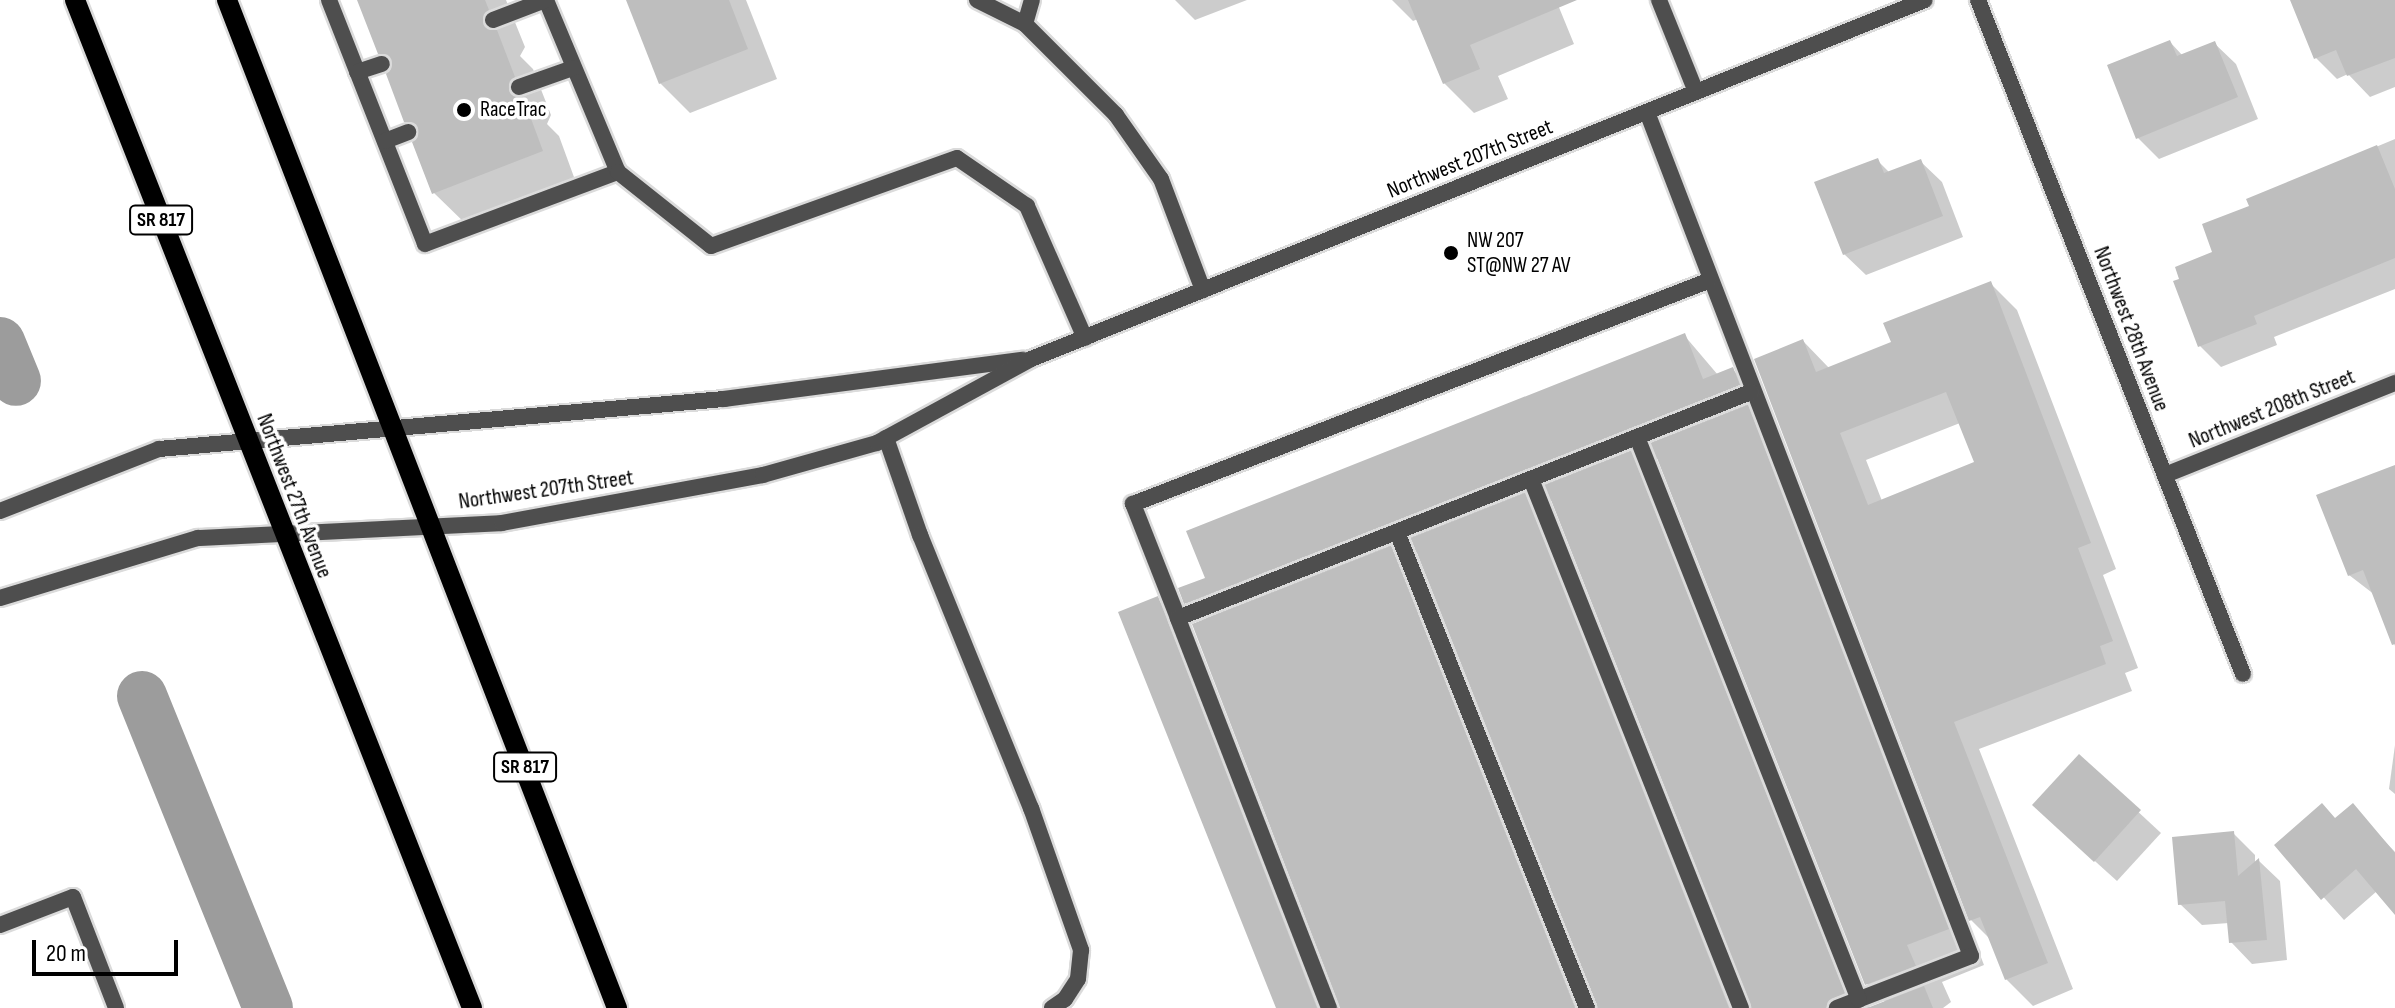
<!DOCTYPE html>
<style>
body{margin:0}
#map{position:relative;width:2395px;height:1008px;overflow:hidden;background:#fff;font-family:"Sofia Sans Condensed",sans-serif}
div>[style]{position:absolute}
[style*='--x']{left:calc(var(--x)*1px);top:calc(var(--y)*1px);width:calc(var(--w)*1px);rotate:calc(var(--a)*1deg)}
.shadow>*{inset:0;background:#0003}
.canal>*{height:50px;margin:-25px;padding:0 25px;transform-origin:25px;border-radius:25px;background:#9c9c9c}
.building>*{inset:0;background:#bebebe}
.roads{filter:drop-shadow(2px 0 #dbdbdb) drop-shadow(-2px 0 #dbdbdb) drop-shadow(0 2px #dbdbdb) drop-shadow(0 -2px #dbdbdb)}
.service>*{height:16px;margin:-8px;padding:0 8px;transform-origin:8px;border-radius:8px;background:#4e4e4e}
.minor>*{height:16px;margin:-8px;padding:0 8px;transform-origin:8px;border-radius:8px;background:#4e4e4e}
.tertiary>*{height:16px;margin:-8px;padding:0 8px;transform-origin:8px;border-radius:8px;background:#4e4e4e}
.primary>*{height:20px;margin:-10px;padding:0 10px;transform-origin:10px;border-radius:10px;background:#000}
.dots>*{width:22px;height:22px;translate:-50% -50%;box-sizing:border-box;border:4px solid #fff;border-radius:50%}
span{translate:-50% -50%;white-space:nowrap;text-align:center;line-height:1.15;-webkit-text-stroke:7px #fff;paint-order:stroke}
.shield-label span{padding:2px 6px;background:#fff;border:2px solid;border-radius:6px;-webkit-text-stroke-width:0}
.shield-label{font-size:20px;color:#000;font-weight:700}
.poi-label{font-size:22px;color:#000}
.left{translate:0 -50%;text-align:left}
.street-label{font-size:22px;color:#000}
.scale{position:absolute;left:32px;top:940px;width:146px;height:36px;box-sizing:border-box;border:4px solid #000;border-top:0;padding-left:10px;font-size:24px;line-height:28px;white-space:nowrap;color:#000;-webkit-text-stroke:6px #fff;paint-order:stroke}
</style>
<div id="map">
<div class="shadow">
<i style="clip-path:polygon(359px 0,506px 0,525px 47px,520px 56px,533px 69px,551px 115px,547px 124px,559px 136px,578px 188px,471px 229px,434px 193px,419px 133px,406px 121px,392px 65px,380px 53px)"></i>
<i style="clip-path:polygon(628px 0,746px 0,777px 79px,690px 113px,660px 83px)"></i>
<i style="clip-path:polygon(1175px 0,1247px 0,1195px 20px)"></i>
<i style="clip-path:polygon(1392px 0,1556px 0,1574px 44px,1498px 76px,1508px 99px,1474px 113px,1444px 83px,1418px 19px,1413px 21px)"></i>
<i style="clip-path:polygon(2293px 0,2395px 0,2395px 87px,2370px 97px,2348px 74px,2337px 79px,2315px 57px)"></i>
<i style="clip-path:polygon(2170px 42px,2183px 56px,2214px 43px,2236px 64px,2258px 119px,2159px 159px,2138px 138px)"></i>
<i style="clip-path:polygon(2395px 139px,2395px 289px,2274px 337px,2277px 345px,2221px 367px,2200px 346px,2215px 253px,2251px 207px,2249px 200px)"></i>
<i style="clip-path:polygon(1877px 160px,1890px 173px,1920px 161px,1942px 182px,1963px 237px,1866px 275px,1844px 254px)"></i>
<i style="clip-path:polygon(evenodd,1990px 283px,2017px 310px,2116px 569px,2103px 575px,2138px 668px,2125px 673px,2132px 691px,1979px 749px,2073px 989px,2033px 1006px,2006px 979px,1991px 940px,1971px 920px,1803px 341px,1830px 369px,1894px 343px,1990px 283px,1960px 423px,1977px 463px,1882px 501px,1866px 460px,1960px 423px)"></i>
<i style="clip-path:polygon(1684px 335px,1718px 375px,1733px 370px,1763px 399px,1758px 419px,1784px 444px,1984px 965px,1942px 982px,1951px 1002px,1943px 1008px,1873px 1008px,1886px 1003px,1867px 984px,1659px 458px,1641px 465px,1665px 488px,1870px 1008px,1751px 1008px,1553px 500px,1535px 507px,1749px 1008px,1597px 1008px,1419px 552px,1401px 559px,1595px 1008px,1340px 1008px,1205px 621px,1186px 603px,1207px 579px)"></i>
<i style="clip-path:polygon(2395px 466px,2395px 646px,2375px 595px,2349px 575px)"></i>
<i style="clip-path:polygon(1157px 599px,1192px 634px,1337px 1008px,1278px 1008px)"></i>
<i style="clip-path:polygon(2395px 745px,2395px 794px,2389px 789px)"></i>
<i style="clip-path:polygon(2079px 757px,2161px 833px,2117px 881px,2056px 826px)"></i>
<i style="clip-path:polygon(2352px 806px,2395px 852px,2395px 910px,2377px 891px,2344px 920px,2277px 845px,2336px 820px)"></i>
<i style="clip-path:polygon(2233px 833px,2255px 855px,2255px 864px,2259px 861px,2280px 881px,2287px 960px,2252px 964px,2231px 942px,2229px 923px,2202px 925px,2180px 904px)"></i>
</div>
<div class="canal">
<i style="--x:0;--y:342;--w:42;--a:67.7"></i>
<i style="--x:142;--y:696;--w:336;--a:68"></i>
</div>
<div class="building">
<i style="clip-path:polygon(357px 0,485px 0,489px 10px,483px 23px,497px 30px,515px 77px,509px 91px,523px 97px,543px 151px,432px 194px,412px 142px,418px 129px,404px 122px,386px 74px,392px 60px,378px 54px)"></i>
<i style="clip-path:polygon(626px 0,729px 0,748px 49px,659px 84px)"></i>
<i style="clip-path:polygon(1408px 0,1577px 0,1470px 45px,1480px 69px,1443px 84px)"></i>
<i style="clip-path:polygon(2290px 0,2395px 0,2395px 58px,2347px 76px,2336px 50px,2314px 59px)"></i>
<i style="clip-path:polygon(2170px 40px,2177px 56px,2215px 41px,2238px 97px,2136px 139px,2107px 65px)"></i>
<i style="clip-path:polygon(2377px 145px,2395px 189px,2395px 258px,2254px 316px,2257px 324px,2198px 347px,2173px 281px,2179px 279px,2175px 267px,2212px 252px,2202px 224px,2249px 206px,2246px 199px)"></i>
<i style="clip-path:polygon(1878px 158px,1884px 173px,1921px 159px,1943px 216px,1843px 255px,1814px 182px)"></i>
<i style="clip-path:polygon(evenodd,1991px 281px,2091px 543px,2078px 548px,2113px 641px,2100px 646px,2106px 664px,1954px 722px,2048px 963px,2005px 980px,1980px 917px,1969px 921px,1754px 359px,1803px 339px,1816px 372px,1891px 342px,1883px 323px,1991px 281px,1946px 392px,1974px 462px,1868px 505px,1840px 433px,1946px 392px)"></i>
<i style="clip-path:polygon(1685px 333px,1703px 379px,1733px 367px,1740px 385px,1184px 604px,1178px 588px,1205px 578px,1186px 531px)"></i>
<i style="clip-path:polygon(1748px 405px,1949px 929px,1907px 945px,1916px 966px,1865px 985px,1651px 443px)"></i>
<i style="clip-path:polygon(1631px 451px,1845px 993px,1829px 1001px,1826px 1008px,1752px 1008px,1545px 485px)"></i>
<i style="clip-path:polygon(2395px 465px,2395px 644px,2392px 645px,2363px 570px,2348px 576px,2316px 495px)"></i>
<i style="clip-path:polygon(1525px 493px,1729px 1008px,1598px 1008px,1411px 538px)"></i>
<i style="clip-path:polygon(1391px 546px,1575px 1008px,1340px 1008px,1192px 624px)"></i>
<i style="clip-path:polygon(1158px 596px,1168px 622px,1317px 1008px,1276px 1008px,1118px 612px)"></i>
<i style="clip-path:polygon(2079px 754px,2141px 810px,2094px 862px,2032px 805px)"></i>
<i style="clip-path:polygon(2322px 803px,2335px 818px,2353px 803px,2395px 853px,2395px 915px,2356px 869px,2321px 900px,2274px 845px)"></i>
<i style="clip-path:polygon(2234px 831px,2238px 876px,2259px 858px,2267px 940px,2229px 943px,2225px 901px,2178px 905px,2172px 837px)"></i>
<i style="clip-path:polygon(1924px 986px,1933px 1008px,1867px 1008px)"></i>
</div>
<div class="roads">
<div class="service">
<i style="--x:329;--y:0;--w:262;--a:68.5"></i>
<i style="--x:425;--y:244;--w:206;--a:-20.5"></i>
<i style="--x:546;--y:0;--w:186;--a:67.3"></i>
<i style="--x:618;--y:172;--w:119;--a:38.5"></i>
<i style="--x:711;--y:246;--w:261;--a:-19.7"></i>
<i style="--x:957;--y:158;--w:85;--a:34.4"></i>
<i style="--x:1027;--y:206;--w:144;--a:66.3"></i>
<i style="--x:977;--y:0;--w:54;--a:26.6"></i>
<i style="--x:1025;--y:24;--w:129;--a:45"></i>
<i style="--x:1116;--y:115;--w:78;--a:54.9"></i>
<i style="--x:1161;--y:179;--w:119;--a:69.3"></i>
<i style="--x:493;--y:20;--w:56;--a:-21"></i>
<i style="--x:1025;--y:24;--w:25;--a:-74"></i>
<i style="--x:357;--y:72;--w:26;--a:-18"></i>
<i style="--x:519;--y:87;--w:57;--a:-19.4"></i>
<i style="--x:1647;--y:112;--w:904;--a:69"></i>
<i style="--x:1971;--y:956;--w:144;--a:158.8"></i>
<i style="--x:385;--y:141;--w:25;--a:-21"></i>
<i style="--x:1637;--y:437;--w:605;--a:68.48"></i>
<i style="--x:886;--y:438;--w:103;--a:70.7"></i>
<i style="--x:920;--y:535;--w:295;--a:67.9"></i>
<i style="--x:1031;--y:808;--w:151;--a:70.6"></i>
<i style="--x:1081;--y:950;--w:29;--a:96"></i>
<i style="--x:1078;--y:979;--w:24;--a:123"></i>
<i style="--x:1065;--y:999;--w:16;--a:145"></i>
<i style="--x:1531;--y:479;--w:569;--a:68.35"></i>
<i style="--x:1397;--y:532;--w:513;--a:68.24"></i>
<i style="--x:1178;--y:618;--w:123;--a:-111.5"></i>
<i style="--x:1133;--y:504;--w:617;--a:-21.2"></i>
<i style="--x:0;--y:925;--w:78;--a:-21"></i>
<i style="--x:73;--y:897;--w:119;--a:68.8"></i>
<i style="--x:1329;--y:1008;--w:418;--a:-111.2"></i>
<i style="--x:1178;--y:618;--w:616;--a:-21.53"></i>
</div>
<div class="minor">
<i style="--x:1659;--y:0;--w:99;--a:68.1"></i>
<i style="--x:1978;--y:0;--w:724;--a:68.54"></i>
<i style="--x:2165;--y:475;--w:248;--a:-21.8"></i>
</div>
<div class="tertiary">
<i style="--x:0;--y:511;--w:171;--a:-21.3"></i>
<i style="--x:159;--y:449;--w:567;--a:-5.06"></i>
<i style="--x:724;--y:399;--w:301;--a:-7.5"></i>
<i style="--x:0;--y:598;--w:207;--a:-16.9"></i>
<i style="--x:198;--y:538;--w:304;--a:-2.8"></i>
<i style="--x:502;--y:523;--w:265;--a:-10.4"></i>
<i style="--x:763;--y:475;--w:118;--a:-15.7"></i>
<i style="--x:877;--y:443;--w:175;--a:-28.6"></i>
<i style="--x:1031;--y:359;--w:963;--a:-21.88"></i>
</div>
<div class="primary">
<i style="--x:75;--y:0;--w:1083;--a:68.5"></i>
<i style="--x:227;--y:0;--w:1081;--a:68.85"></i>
</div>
</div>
<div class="dots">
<i style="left:464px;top:110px;background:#000"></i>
<i style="left:1451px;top:253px;background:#000"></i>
</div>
<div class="shield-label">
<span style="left:161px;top:220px">SR 817</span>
<span style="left:525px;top:767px">SR 817</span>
</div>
<div class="poi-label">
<span class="left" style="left:480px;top:110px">RaceTrac</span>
<span class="left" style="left:1467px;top:253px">NW 207<br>ST@NW 27 AV</span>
</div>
<div class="street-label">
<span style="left:1470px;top:159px;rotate:-22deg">Northwest 207th Street</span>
<span style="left:2131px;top:329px;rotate:69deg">Northwest 28th Avenue</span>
<span style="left:2272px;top:409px;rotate:-22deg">Northwest 208th Street</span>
<span style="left:546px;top:490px;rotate:-8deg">Northwest 207th Street</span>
<span style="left:294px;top:496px;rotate:69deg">Northwest 27th Avenue</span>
</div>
<div class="scale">20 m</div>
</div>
